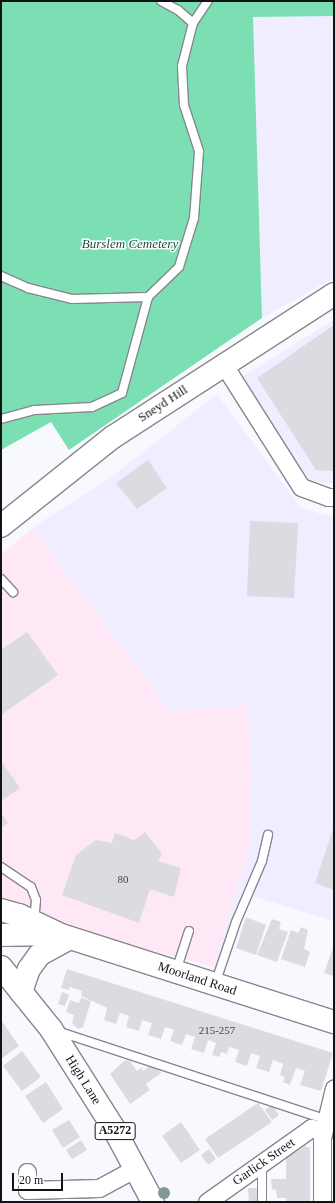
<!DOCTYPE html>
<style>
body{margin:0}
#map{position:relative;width:335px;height:1203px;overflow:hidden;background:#f8f9fe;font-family:Georgia,serif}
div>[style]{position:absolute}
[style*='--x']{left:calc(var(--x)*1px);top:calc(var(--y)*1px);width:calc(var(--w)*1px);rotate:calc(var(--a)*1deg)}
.commercial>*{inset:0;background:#ffe8f5}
.industrial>*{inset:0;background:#efedff}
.green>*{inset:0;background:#7cdfb3}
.building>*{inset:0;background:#dcdbe1}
.roads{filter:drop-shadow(1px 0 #86878e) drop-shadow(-1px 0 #86878e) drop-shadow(0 1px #86878e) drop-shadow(0 -1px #86878e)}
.lane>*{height:8px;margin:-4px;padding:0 4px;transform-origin:4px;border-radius:4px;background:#fff}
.street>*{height:17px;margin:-8.5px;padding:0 8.5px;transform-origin:8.5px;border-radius:8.5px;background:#fff}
.secondary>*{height:22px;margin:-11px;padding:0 11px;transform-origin:11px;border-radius:11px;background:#fff}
.primary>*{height:22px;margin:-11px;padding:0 11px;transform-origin:11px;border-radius:11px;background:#fff}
.trees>*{width:12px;height:12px;margin:-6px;border-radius:50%;background:#809a92}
span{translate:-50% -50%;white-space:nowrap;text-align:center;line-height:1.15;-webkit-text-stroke:3px #fff;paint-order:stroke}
.number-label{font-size:11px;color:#444548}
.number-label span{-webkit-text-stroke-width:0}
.shield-label span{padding:1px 3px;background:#fff;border:1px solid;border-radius:3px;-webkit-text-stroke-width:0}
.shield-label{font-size:12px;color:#121315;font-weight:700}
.park-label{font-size:13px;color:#1e4c39;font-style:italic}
.street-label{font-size:13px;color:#121315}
.frame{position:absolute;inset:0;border:2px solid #121315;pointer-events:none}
.scale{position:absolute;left:12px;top:1173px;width:51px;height:18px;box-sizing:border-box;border:2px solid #121315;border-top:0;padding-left:5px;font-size:12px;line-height:14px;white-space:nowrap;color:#121315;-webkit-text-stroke:3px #fff;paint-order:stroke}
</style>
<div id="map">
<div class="commercial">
<i style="clip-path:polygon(32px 528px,171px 710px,248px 705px,251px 780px,249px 848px,213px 967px,48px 923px,1px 904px,1px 555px)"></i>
</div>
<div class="industrial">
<i style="clip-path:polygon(334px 16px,334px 278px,262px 318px,253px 17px)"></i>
<i style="clip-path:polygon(334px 320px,334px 484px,332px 484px,311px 481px,303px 475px,240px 378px)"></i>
<i style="clip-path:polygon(217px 394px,300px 507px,324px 515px,334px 515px,334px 921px,249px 895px,224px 970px,213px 967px,249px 848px,251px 780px,248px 706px,171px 711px,32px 528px,110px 478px)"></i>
</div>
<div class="green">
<i style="clip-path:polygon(1px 1px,334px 1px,334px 16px,253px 17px,262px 318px,69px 450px,51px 422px,1px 450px)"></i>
</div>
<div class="building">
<i style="clip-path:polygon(334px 325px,334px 471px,316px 470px,257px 378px)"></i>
<i style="clip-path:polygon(148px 460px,167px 488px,137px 509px,116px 483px)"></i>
<i style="clip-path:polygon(250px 521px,298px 523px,294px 598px,247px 596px)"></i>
<i style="clip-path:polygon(27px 632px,58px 675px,1px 715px,1px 650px)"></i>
<i style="clip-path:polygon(1px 761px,20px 788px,1px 801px)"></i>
<i style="clip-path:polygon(1px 813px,8px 823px,1px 828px)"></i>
<i style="clip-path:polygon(334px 826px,334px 890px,315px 883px)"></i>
<i style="clip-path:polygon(145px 832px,162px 854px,158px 861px,181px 868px,174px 897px,150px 889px,139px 923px,62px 895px,76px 855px,96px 840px,112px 843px,115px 833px,134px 840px)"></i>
<i style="clip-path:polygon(246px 917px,266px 925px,256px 955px,236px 948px)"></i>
<i style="clip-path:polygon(272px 919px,281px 922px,279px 929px,288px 932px,277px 962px,257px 955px)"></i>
<i style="clip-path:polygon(301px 927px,308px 930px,304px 949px,310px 952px,305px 967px,281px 959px,291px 930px,298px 933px)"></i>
<i style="clip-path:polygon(333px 948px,334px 948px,334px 976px,324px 973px)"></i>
<i style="clip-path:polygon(67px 969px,333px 1053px,321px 1091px,300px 1085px,305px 1071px,296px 1068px,290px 1085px,283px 1082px,285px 1077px,280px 1075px,283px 1064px,273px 1060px,269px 1072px,256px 1068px,260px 1056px,251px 1053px,247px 1066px,235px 1062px,239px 1050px,229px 1047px,227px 1054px,221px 1052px,220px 1057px,212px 1055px,216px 1043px,208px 1040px,204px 1053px,191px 1049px,195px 1037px,186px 1034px,182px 1045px,170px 1041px,174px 1030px,165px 1027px,161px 1039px,148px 1035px,152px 1023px,142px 1020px,139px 1031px,126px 1027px,129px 1016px,120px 1013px,116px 1024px,104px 1020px,107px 1008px,81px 996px,82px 991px,70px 987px,69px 990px,61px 988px)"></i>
<i style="clip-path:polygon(62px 992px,69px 995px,65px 1006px,58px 1004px)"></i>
<i style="clip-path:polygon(81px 998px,91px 1001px,83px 1027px,78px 1029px,72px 1023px,74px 1015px,66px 1012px,70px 1000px,79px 1003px)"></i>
<i style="clip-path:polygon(1px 1020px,19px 1046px,1px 1059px)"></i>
<i style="clip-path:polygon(22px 1051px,41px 1077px,22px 1091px,3px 1066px)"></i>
<i style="clip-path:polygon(125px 1060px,130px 1061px,137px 1071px,141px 1068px,143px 1071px,154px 1063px,161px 1073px,146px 1084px,150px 1090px,130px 1104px,110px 1074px)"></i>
<i style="clip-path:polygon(46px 1082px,63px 1109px,43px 1123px,25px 1096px)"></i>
<i style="clip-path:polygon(258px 1103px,272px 1122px,218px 1158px,205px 1139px)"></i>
<i style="clip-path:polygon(272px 1105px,279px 1115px,272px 1120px,265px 1110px)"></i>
<i style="clip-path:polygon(69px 1120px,80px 1137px,63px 1148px,52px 1130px)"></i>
<i style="clip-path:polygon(181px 1122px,200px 1150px,181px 1163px,162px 1136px)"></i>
<i style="clip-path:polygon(81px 1140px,87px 1150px,72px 1159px,66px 1150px)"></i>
<i style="clip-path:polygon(305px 1146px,310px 1148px,310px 1202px,286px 1202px,286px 1198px,277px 1198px,276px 1190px,272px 1189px,271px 1179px,286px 1179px,286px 1158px)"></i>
<i style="clip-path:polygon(209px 1149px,216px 1159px,208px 1165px,201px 1155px)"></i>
<i style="clip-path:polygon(248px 1188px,258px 1188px,258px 1202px,249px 1202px)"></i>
</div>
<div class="roads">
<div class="lane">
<i style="--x:161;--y:1;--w:19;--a:28"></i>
<i style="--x:178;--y:10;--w:20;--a:41"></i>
<i style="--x:1;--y:276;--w:30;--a:24"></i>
<i style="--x:28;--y:288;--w:45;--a:14"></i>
<i style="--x:72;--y:299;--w:76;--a:-1.5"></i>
<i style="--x:1;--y:419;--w:35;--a:-15"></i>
<i style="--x:35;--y:410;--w:57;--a:-3"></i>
<i style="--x:92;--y:407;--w:33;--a:-25"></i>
<i style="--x:122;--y:393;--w:99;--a:-74.8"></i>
<i style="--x:148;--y:297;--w:43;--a:-44.1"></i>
<i style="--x:179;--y:267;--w:51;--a:-73"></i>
<i style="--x:194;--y:218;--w:67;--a:-85.7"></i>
<i style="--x:199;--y:151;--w:48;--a:-108.1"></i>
<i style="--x:184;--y:105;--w:39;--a:-93"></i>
<i style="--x:182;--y:66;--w:44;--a:-75.7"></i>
<i style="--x:193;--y:23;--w:27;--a:-56"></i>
<i style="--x:1;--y:579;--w:18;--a:47"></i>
<i style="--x:1;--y:867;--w:36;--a:34"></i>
<i style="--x:31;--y:887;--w:14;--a:69"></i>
<i style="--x:36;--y:900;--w:21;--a:95"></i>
<i style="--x:176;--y:971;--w:42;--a:-72"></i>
<i style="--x:215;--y:984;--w:65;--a:-71.3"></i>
<i style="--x:236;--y:922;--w:66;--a:-66.9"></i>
<i style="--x:262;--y:861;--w:27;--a:-77"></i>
<i style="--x:57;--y:1031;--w:282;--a:18.2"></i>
<i style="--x:262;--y:1202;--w:39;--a:-90"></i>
</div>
<div class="street">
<i style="--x:224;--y:365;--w:144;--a:57.7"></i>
<i style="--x:301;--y:487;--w:29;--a:20"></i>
<i style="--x:328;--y:497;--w:6;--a:0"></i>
<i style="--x:27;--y:1172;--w:18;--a:90"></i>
<i style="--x:27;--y:1190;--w:72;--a:-1.6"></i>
<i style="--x:99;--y:1188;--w:42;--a:-28.4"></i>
<i style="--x:207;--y:1202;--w:128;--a:-35.4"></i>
<i style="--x:311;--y:1128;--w:12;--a:14"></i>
<i style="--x:322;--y:1202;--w:64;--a:-90"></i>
<i style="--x:322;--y:1138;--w:51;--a:-76.5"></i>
</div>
<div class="secondary">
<i style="--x:1;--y:526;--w:143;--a:-38.5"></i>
<i style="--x:113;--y:437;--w:263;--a:-32.9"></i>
<i style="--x:1;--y:910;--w:19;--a:16"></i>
<i style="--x:19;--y:915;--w:47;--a:25.5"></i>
<i style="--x:61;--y:935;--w:287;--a:17.7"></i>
<i style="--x:1;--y:935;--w:49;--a:-1.2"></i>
</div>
<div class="primary">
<i style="--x:1;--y:967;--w:80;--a:51.1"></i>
<i style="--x:51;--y:1029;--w:116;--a:57.7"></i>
<i style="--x:113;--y:1127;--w:85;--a:61.9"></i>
<i style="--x:21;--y:992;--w:24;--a:-71"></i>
<i style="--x:29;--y:969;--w:17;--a:-54"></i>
<i style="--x:39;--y:955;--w:35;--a:-29"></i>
</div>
</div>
<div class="trees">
<i style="left:164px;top:1193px"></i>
</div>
<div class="number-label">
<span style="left:123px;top:879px">80</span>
<span style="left:217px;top:1030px">215-257</span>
</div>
<div class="shield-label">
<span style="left:115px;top:1131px">A5272</span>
</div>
<div class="park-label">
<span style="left:130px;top:244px">Burslem Cemetery</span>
</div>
<div class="street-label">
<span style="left:163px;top:404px;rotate:-33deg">Sneyd Hill</span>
<span style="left:197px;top:979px;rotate:18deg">Moorland Road</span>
<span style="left:83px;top:1080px;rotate:58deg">High Lane</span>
<span style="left:264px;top:1162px;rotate:-35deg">Garlick Street</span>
</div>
<div class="frame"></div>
<div class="scale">20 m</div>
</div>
